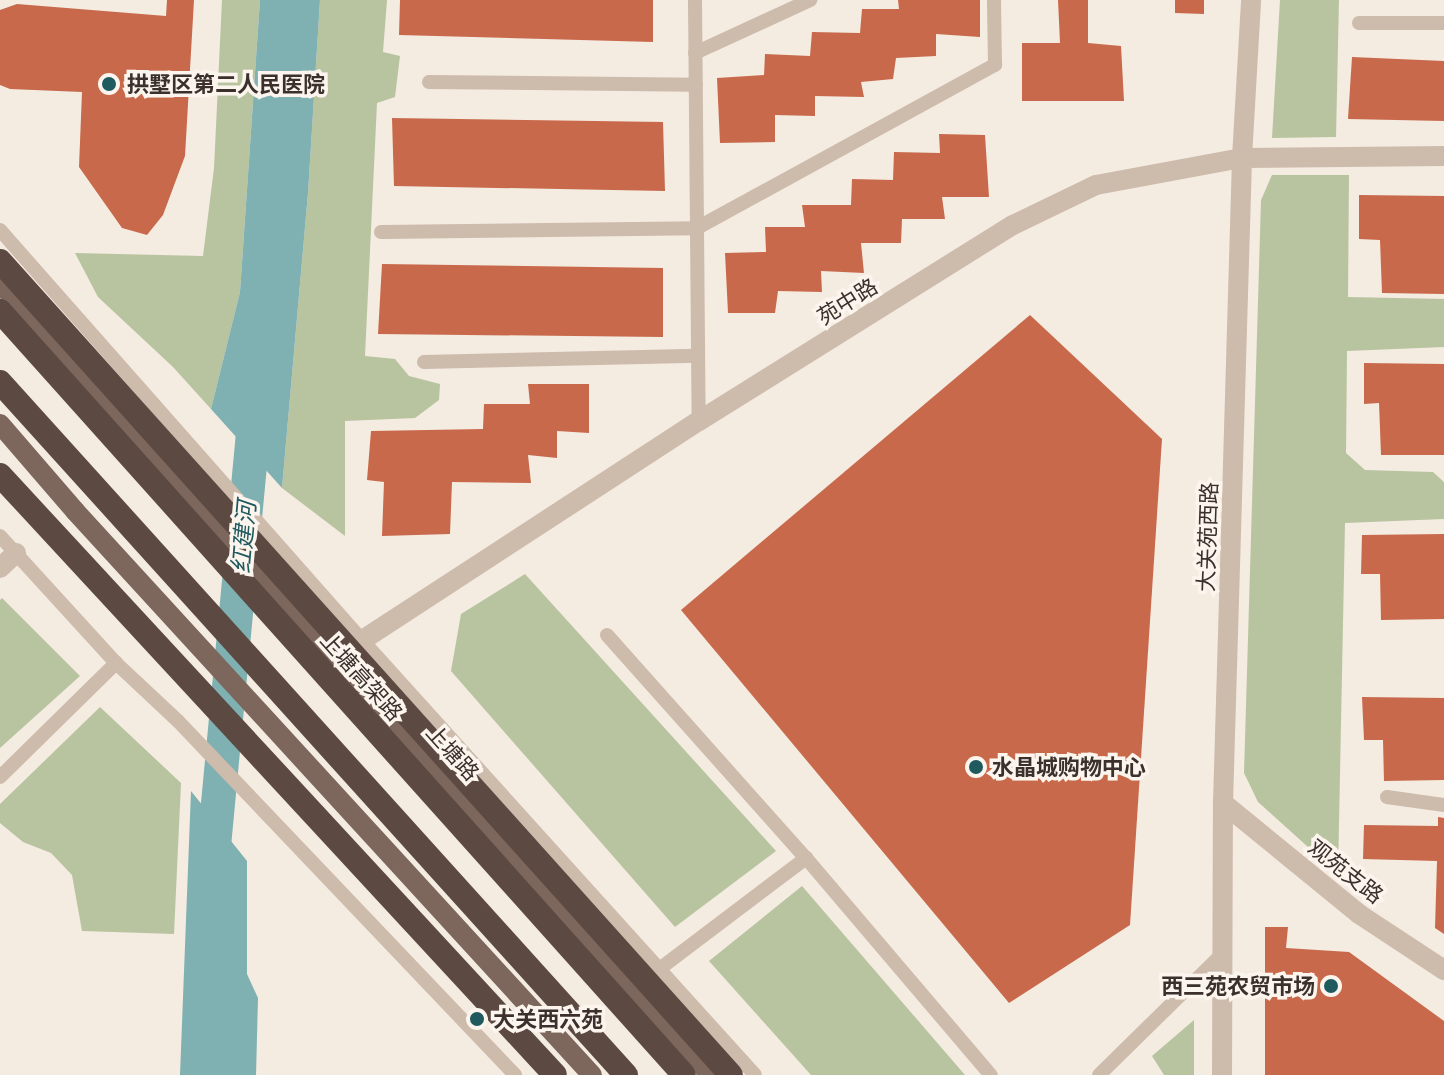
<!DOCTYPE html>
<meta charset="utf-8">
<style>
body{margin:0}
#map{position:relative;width:1444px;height:1075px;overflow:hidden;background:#f4ebe1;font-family:Barlow,"Noto Sans SC",sans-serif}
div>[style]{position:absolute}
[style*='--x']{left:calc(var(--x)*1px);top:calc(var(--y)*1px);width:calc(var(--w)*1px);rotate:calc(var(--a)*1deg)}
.green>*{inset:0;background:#b8c4a0}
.water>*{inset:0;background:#7fb0b2}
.canal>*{height:34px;margin:-17px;padding:0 17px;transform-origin:17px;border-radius:17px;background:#7fb0b2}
.building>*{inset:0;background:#c8694b}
.lane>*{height:14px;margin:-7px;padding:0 7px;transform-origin:7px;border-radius:7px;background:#cdbbac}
.street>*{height:20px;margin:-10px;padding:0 10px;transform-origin:10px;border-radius:10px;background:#cdbbac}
.primary>*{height:20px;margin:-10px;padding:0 10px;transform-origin:10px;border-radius:10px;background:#7d675c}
.highway>*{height:24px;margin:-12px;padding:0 12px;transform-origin:12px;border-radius:12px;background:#5c4a42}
.dots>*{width:22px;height:22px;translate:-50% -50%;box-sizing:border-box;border:4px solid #fbf5ee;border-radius:50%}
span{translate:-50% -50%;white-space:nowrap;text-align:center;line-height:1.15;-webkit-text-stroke:7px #fbf5ee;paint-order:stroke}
.poi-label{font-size:22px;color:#3b302b;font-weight:700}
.left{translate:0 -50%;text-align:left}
.right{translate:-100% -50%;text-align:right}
.street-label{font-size:22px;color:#3b302b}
.water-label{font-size:24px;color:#1f5a5e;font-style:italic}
</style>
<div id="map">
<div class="green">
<i style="clip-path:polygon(222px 0,260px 0,240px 292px,211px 409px,173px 367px,98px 297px,75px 253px,203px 256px,214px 168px)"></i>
<i style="clip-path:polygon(320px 0,387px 0,383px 52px,400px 56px,395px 97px,377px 103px,365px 356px,395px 359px,409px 376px,440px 384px,439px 400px,415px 418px,345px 421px,345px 536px,282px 488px,308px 193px)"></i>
<i style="clip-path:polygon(1280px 0,1339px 0,1336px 137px,1272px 138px)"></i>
<i style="clip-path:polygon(1272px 175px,1349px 175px,1348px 297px,1444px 299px,1444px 347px,1347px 351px,1346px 453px,1365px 470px,1433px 472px,1444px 482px,1444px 519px,1345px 523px,1338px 874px,1258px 802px,1244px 773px,1261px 200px)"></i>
<i style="clip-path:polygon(525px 574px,776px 851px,675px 927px,451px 671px,461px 614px)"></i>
<i style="clip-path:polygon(2px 598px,80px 676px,0 748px,0 600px)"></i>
<i style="clip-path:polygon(100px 707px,181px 783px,174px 934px,82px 931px,72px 875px,51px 853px,23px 842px,0 823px,0 804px)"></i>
<i style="clip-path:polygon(802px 886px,965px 1075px,811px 1075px,709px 961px)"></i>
<i style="clip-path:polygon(1194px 1020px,1194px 1075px,1164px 1075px,1152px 1056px)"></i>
</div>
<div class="water">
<i style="clip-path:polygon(260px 0,320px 0,308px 193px,282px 488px,211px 409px,240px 292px)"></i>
<i style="clip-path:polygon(191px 791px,247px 861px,247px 974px,258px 998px,256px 1075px,180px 1075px)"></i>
</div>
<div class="canal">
<i style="--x:212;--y:867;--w:460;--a:-84.6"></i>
</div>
<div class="building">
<i style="clip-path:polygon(167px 0,194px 0,185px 156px,163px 215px,147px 235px,122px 228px,79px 167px,82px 92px,10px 89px,0 85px,0 10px,17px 4px,166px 16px)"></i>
<i style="clip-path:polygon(400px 0,653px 0,653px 42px,399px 35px)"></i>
<i style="clip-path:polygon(898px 0,980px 0,980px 37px,936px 34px,936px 56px,896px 58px,893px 79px,861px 82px,864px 97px,815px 96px,815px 116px,775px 115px,775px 142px,720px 143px,717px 78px,764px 75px,765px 54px,810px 56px,812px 32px,860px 33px,862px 9px,899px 9px)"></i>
<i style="clip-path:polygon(1058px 0,1088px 0,1088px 43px,1121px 46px,1124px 101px,1022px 101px,1022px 43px,1060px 43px)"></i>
<i style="clip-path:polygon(1175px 0,1204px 0,1204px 14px,1175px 13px)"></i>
<i style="clip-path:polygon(1352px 57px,1444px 61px,1444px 121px,1348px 119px)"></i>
<i style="clip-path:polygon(392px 118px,663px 122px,665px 191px,394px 186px)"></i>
<i style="clip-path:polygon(939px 134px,985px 135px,989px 197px,942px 197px,945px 219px,902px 219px,901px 243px,861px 243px,864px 273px,821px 271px,822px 292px,778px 291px,775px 313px,728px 313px,725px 253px,766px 252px,765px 227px,805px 227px,802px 205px,851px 205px,852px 179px,893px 180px,894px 152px,940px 153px)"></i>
<i style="clip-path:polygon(1359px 195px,1444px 196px,1444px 294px,1382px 293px,1380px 240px,1359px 239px)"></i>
<i style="clip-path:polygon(382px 264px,663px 268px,663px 337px,378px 334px)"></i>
<i style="clip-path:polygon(1030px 315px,1162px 439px,1130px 925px,1009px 1003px,681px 610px)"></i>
<i style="clip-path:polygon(1364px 363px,1444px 364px,1444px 455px,1381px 455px,1379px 403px,1364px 404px)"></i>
<i style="clip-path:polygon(528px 384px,589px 384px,589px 433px,557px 431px,557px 458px,528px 455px,531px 483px,452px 482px,450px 534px,382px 536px,384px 482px,367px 480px,371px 431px,483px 429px,484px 404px,530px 404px)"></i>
<i style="clip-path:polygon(1444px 534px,1444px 619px,1381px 620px,1380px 574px,1361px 574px,1362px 535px)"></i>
<i style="clip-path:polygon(1362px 697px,1444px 698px,1444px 780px,1384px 781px,1383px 740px,1364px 740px)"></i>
<i style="clip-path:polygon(1438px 817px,1444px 818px,1444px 934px,1435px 928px,1437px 861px,1363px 859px,1364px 825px,1438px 826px)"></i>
<i style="clip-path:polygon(1265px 927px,1288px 927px,1286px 948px,1349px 952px,1444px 1021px,1444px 1075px,1265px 1075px)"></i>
</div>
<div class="lane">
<i style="--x:695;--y:0;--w:421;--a:89.5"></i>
<i style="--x:1359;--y:23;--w:85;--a:0"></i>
<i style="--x:695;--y:53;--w:127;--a:-24.7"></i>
<i style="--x:429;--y:82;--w:267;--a:0.6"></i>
<i style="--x:0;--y:230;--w:547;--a:48.56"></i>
<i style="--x:362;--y:640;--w:586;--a:47.9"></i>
<i style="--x:381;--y:232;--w:316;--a:-0.7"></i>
<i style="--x:697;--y:228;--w:340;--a:-28.7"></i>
<i style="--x:995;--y:65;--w:65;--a:-90.9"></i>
<i style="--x:424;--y:362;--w:274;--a:-1.3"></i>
<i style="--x:0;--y:536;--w:172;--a:47.6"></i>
<i style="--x:116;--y:663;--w:85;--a:43.1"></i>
<i style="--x:178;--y:721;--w:489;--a:46.4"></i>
<i style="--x:607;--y:635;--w:299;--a:48.3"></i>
<i style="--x:806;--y:858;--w:285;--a:49.6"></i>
<i style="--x:0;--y:777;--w:163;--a:-44.5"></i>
<i style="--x:1387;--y:797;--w:58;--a:8"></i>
<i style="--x:658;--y:970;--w:186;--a:-37.1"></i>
<i style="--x:1099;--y:1075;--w:171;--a:-44.5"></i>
</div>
<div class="street">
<i style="--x:0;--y:568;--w:22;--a:-43"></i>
<i style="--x:338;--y:656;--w:431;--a:-33.1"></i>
<i style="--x:699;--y:421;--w:370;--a:-32"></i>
<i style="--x:1013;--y:225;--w:92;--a:-25.7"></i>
<i style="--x:1096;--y:185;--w:148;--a:-10.5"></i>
<i style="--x:1242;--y:158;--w:202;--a:-0.6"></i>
<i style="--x:1223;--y:803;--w:176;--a:39.2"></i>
<i style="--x:1359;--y:914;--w:102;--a:33.4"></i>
<i style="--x:1222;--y:1075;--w:272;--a:-89.8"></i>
<i style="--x:1223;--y:803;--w:645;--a:-88.31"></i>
<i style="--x:1242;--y:158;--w:158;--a:-86.7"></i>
</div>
<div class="primary">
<i style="--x:0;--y:283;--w:1064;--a:48.12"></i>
<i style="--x:0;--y:424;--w:115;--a:49.2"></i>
<i style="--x:75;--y:511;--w:765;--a:47.49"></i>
</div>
<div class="highway">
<i style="--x:0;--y:261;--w:1094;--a:48.08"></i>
<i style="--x:0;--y:311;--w:1025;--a:48.16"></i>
<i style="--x:0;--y:382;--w:934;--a:47.91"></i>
<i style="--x:0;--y:475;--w:817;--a:47.23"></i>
</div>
<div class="dots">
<i style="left:109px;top:84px;background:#1f5a5e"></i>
<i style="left:976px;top:767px;background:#1f5a5e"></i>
<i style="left:1331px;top:986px;background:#1f5a5e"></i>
<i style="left:477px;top:1019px;background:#1f5a5e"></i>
</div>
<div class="poi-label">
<span class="left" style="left:127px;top:84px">拱墅区第二人民医院</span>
<span class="left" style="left:992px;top:767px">水晶城购物中心</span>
<span class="right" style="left:1315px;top:986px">西三苑农贸市场</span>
<span class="left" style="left:493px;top:1019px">大关西六苑</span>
</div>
<div class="street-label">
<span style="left:847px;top:301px;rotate:-32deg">苑中路</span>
<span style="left:1207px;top:537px;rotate:-88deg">大关苑西路</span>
<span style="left:362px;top:676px;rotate:48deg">上塘高架路</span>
<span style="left:453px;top:752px;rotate:48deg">上塘路</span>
<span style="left:1346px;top:871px;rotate:38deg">观苑支路</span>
</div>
<div class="water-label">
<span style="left:243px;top:537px;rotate:-85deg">红建河</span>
</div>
</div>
